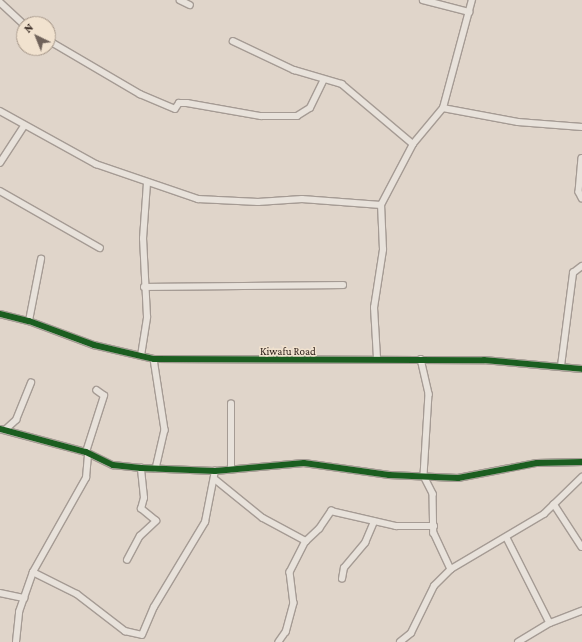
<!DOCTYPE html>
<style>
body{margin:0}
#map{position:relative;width:582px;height:642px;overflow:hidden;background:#e0d5ca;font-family:"Crimson Pro",serif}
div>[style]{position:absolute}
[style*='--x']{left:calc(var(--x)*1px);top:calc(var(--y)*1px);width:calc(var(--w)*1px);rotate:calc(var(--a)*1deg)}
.roads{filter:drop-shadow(1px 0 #a59b94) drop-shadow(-1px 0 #a59b94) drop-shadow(0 1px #a59b94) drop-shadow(0 -1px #a59b94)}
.street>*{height:5.5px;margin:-2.75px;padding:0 2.75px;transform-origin:2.75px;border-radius:2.75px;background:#e8e2db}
.cycleway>*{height:6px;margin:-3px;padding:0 3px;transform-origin:3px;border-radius:3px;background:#1b5e20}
span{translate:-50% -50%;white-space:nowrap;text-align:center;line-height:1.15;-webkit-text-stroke:3px #f1e2cf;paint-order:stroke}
.street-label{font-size:11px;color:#32241d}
.north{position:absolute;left:16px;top:16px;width:40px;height:40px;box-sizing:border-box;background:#f1e2cf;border:1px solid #a59688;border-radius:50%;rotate:317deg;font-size:11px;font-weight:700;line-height:16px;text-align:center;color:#32241d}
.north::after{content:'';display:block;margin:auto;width:14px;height:18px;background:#6f625a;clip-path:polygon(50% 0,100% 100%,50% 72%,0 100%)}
</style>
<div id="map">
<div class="roads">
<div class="street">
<i style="--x:180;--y:0;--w:11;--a:27"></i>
<i style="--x:423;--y:0;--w:48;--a:14.6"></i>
<i style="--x:0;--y:2;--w:33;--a:43"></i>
<i style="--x:48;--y:40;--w:107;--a:30.4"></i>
<i style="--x:140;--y:94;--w:38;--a:23"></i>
<i style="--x:175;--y:109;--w:7;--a:-56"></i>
<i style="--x:179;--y:103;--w:8;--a:0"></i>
<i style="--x:187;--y:103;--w:75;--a:10"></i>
<i style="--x:261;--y:116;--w:36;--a:0"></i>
<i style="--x:297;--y:116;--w:15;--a:-32"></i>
<i style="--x:310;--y:108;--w:30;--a:-64"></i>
<i style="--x:233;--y:41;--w:68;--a:25.4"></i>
<i style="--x:294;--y:70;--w:50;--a:16.3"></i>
<i style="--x:342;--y:84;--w:93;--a:40.2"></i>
<i style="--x:443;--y:108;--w:76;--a:10.6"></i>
<i style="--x:518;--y:122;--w:64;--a:4.5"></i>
<i style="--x:0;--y:111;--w:110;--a:28.9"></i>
<i style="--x:96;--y:164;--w:108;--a:18.9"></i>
<i style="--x:198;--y:199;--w:60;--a:2.9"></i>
<i style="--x:258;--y:202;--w:44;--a:-3.9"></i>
<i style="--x:302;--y:199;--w:79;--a:4.3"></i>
<i style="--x:582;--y:158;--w:34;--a:95"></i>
<i style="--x:579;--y:192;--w:7;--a:63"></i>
<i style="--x:0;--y:163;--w:44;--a:-57"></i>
<i style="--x:0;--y:191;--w:115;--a:29.7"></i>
<i style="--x:144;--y:287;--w:199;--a:-0.6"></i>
<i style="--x:0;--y:314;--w:30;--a:14"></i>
<i style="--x:29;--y:321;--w:69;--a:20.3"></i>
<i style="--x:94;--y:345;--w:62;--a:13.1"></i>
<i style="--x:154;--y:359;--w:330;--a:0.2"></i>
<i style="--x:484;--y:360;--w:98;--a:5.2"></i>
<i style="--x:29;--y:321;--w:63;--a:-79"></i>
<i style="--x:141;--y:356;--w:39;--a:-81"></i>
<i style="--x:147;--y:317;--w:78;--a:-92.9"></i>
<i style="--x:143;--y:239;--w:56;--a:-85.9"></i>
<i style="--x:377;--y:358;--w:50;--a:-93.4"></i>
<i style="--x:374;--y:308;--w:59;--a:-81.2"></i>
<i style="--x:383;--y:250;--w:45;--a:-92.5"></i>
<i style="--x:381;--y:205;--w:69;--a:-62.3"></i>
<i style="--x:413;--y:144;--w:47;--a:-50.2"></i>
<i style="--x:443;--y:108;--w:112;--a:-75"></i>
<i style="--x:154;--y:359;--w:72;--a:81.2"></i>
<i style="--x:165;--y:430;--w:40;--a:103"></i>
<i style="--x:421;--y:359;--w:36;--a:77"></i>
<i style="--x:429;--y:394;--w:82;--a:93.5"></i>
<i style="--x:424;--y:476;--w:20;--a:63"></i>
<i style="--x:433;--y:494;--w:39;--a:89"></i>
<i style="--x:434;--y:533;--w:40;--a:65"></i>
<i style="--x:561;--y:366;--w:94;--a:-82.6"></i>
<i style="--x:573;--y:273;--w:11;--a:-38"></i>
<i style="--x:0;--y:429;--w:89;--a:15"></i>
<i style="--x:86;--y:452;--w:30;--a:26"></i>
<i style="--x:113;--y:465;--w:28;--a:6"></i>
<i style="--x:141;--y:468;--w:74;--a:2.3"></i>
<i style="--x:215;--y:471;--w:89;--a:-5.1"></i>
<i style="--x:304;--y:463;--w:86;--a:8"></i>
<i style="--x:389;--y:475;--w:69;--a:2.5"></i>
<i style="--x:458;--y:478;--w:80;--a:-10.8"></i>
<i style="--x:537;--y:463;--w:45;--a:-1.3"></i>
<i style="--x:5;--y:430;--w:15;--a:-42"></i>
<i style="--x:16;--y:420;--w:40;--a:-68"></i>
<i style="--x:86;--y:452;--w:59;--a:-72.2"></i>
<i style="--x:104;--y:396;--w:9;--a:-144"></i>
<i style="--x:231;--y:470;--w:66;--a:-90"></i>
<i style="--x:216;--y:480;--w:60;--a:39"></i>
<i style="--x:263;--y:518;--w:49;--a:28.1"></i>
<i style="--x:306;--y:541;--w:35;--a:117"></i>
<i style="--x:290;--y:572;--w:31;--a:83"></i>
<i style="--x:294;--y:603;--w:30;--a:105"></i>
<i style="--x:286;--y:632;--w:12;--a:125"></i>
<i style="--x:554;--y:504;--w:51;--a:56.9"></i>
<i style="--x:507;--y:538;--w:95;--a:63.2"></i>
<i style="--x:306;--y:541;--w:18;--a:-43"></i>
<i style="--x:319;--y:529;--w:22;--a:-56"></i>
<i style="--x:331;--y:511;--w:67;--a:13"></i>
<i style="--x:396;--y:526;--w:38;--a:0"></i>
<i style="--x:127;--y:560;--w:27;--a:-62"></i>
<i style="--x:140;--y:536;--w:22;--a:-43"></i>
<i style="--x:156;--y:521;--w:19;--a:-141"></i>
<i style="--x:141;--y:509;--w:11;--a:-75"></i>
<i style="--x:144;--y:498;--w:30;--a:-96"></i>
<i style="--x:33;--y:572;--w:49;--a:26.6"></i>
<i style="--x:77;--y:594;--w:61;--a:37.6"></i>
<i style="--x:125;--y:631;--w:17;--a:13"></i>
<i style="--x:142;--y:635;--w:30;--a:-67"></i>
<i style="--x:154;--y:607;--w:99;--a:-59"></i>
<i style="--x:205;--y:522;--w:52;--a:-78.9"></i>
<i style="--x:342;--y:579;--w:11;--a:-80"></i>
<i style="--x:344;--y:568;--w:33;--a:-50"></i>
<i style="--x:365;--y:543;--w:23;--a:-67"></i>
<i style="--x:0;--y:593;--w:25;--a:12"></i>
<i style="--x:16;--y:642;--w:30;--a:-84"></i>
<i style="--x:19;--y:612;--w:42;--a:-70.7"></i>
<i style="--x:33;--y:572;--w:108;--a:-60.6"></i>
<i style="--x:86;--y:478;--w:24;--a:-85"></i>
<i style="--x:400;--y:642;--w:14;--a:-39"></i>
<i style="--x:411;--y:633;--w:52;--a:-63.9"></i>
<i style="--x:434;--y:586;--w:24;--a:-45"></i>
<i style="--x:451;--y:569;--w:108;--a:-30.6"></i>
<i style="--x:544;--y:514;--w:53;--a:-44.2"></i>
<i style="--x:518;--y:642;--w:37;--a:-31"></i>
<i style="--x:550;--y:623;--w:34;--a:-21"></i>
</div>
</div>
<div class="cycleway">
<i style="--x:0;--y:314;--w:30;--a:14"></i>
<i style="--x:29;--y:321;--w:69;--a:20.3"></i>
<i style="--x:94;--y:345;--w:62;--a:13.1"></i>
<i style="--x:154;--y:359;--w:330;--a:0.2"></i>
<i style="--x:484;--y:360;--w:98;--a:5.2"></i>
<i style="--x:0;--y:429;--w:89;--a:15"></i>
<i style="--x:86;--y:452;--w:30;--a:26"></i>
<i style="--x:113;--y:465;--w:28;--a:6"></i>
<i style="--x:141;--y:468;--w:74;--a:2.3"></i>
<i style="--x:215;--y:471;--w:89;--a:-5.1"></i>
<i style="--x:304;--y:463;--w:86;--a:8"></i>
<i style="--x:389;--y:475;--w:69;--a:2.5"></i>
<i style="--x:458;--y:478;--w:80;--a:-10.8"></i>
<i style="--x:537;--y:463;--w:45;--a:-1.3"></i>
</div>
<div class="street-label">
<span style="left:288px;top:351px">Kiwafu Road</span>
</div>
<div class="north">N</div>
</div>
